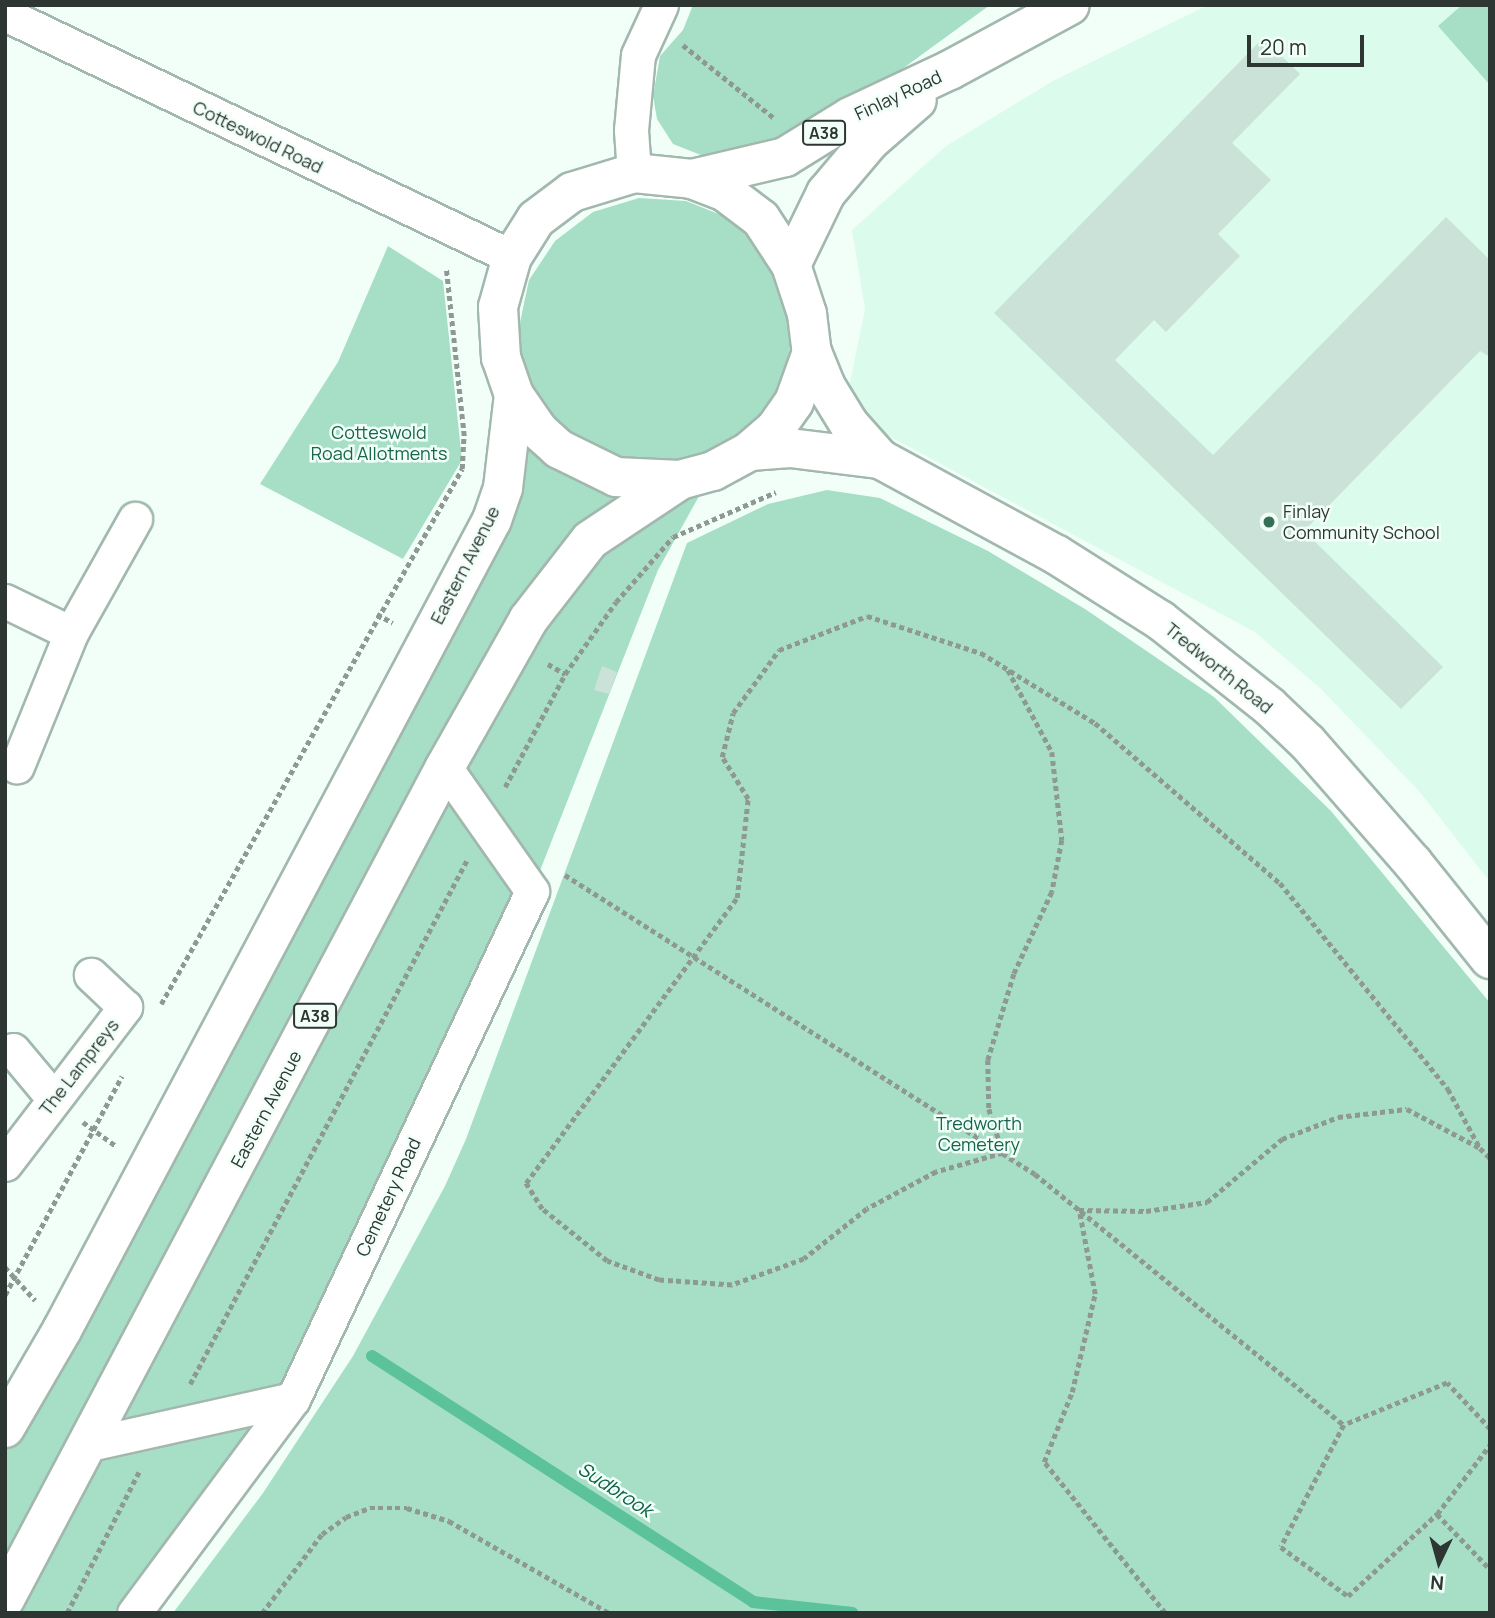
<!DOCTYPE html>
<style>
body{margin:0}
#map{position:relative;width:1495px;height:1618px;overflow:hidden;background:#f1fff8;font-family:Manrope,sans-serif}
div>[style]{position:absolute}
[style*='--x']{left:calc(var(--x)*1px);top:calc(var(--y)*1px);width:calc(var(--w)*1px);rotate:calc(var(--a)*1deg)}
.built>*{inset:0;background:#dbfbed}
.green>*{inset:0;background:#a6dfc6}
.stream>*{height:12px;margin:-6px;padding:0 6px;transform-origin:6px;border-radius:6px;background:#5bc29c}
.building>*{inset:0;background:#cbe2d8}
.path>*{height:4.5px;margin-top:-2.25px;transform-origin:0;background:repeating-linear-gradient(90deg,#8e9994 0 5px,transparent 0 8.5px)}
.roads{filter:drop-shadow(2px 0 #a2b8ae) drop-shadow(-2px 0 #a2b8ae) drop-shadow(0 2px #a2b8ae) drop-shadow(0 -2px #a2b8ae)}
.minor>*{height:33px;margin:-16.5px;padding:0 16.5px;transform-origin:16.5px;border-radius:16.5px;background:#fff}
.tertiary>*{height:38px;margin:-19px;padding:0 19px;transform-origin:19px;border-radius:19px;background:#fff}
.trunk>*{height:38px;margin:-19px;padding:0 19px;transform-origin:19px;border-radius:19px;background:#fff}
.dots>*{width:19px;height:19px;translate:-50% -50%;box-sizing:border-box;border:4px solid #f1fff8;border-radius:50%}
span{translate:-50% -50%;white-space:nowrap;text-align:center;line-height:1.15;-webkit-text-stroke:5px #f1fff8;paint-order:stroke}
.shield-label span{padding:2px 5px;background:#f1fff8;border:2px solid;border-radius:5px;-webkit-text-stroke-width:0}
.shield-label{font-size:16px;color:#2d3632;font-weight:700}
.street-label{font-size:18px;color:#2d3632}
.park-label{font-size:18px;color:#16654c}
.poi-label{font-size:18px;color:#2d3632}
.left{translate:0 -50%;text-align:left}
.water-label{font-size:19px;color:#0d6047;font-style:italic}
.frame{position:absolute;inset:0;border:7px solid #2d3632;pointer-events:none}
.north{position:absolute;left:1404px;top:1527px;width:70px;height:70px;-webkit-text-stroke:5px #f1fff8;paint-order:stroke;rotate:185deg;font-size:19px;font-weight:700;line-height:28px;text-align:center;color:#2d3632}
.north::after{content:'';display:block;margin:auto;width:24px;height:32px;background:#2d3632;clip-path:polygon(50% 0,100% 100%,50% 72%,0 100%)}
.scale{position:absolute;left:1247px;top:35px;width:117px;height:32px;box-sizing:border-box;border:4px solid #2d3632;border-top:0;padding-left:9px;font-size:21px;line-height:24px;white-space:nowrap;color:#2d3632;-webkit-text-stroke:5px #f1fff8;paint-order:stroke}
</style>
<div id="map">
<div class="built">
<i style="clip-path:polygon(1208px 5px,1490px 5px,1490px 882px,1419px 791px,1321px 689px,1255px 632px,844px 412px,865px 309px,852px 230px,946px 146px,1053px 81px)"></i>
</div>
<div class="green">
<i style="clip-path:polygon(693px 5px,990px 5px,843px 112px,809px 131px,706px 157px,673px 144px,657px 119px,653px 96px,660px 56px,683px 30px)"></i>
<i style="clip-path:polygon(1462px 5px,1490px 5px,1490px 85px,1438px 26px)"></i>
<i style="clip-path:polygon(639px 198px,686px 201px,726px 217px,759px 244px,781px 280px,791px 322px,789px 365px,772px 404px,713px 471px,658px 570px,532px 891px,293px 1399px,134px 1613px,5px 1613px,5px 1428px,492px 520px,524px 373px,519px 327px,529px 280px,555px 241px,593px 212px)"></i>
<i style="clip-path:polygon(388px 246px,443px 281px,462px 460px,403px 559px,260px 484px,338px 362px)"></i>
<i style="clip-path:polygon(827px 490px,880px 498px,988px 551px,1085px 609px,1214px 697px,1331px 811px,1490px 1003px,1490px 1613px,173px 1613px,263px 1493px,353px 1356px,445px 1186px,466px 1139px,687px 543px,768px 504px)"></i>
</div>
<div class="stream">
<i style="--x:372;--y:1356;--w:454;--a:32.8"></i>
<i style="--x:753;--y:1602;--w:100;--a:6.3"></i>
</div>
<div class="building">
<i style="clip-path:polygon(1263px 38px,1300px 74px,1232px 143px,1271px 180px,1218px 234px,1240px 256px,1166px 332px,1154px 320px,1115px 360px,1213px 455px,1446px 217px,1490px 260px,1490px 357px,1480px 351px,1304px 531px,1443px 667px,1401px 709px,994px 313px)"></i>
<i style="clip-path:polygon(602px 666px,617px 672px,609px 694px,594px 690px)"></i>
</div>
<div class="path">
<i style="--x:683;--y:45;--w:117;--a:38.7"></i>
<i style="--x:377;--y:614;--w:18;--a:29"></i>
<i style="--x:548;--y:664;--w:20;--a:30"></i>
<i style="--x:1008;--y:670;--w:93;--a:61.8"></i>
<i style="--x:1052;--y:752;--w:89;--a:83.5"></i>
<i style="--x:1062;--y:840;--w:53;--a:100.9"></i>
<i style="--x:1052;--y:892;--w:90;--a:114.9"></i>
<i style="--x:1014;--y:974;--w:90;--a:106.8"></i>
<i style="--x:988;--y:1060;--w:49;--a:88.8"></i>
<i style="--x:989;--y:1109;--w:46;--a:72.3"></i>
<i style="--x:1003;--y:1153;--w:70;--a:164.2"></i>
<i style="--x:936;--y:1172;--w:78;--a:151.8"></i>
<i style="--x:867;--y:1209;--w:80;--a:141.6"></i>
<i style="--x:804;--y:1259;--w:77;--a:160.1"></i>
<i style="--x:732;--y:1285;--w:73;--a:-176.1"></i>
<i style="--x:659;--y:1280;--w:55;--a:-159.9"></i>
<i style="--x:607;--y:1261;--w:83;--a:-141.3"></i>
<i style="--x:542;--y:1209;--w:31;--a:-122"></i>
<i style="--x:526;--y:1183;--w:355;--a:-53.5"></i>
<i style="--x:737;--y:898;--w:100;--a:-83.7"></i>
<i style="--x:748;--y:799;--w:49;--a:-121.8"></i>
<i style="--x:722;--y:757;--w:45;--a:-76"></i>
<i style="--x:733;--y:713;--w:78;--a:-53.9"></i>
<i style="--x:779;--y:650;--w:94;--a:-21.1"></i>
<i style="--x:867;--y:616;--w:120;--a:18"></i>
<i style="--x:981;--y:653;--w:134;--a:31.6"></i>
<i style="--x:1095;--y:723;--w:245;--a:40.9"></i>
<i style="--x:1280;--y:883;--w:266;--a:50.8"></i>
<i style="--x:1448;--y:1089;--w:67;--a:61.5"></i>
<i style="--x:505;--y:787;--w:128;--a:-62"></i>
<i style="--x:565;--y:674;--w:88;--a:-54.7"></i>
<i style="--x:616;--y:602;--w:86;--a:-48.8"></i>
<i style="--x:673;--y:537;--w:112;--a:-23.6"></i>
<i style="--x:565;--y:875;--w:557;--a:32.46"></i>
<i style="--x:1035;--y:1174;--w:398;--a:39.1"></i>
<i style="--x:161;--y:1004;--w:614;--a:-60.64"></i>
<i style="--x:462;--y:469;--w:33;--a:-87"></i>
<i style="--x:464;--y:436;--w:170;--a:-96.1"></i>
<i style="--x:83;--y:1122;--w:41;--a:36"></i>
<i style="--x:5;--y:1267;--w:45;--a:47.7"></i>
<i style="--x:5;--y:1295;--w:248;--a:-61.9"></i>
<i style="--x:190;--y:1384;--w:593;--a:-62.14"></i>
<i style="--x:1490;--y:1429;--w:63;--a:-133.1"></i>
<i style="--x:1447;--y:1383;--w:111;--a:157.8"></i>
<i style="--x:1344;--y:1425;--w:137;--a:117.3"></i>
<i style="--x:1281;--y:1547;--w:83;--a:36.2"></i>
<i style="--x:1348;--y:1596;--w:121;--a:-42.7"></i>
<i style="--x:1437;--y:1514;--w:87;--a:-52.5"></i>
<i style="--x:1437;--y:1514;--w:76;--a:46.1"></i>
<i style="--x:67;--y:1613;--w:161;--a:-63"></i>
<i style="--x:262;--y:1613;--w:99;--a:-52.8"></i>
<i style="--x:322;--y:1534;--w:29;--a:-35"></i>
<i style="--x:346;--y:1517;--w:26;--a:-21"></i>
<i style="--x:370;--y:1508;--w:37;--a:0"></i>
<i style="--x:407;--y:1508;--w:44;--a:17.2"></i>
<i style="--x:449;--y:1521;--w:185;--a:29.9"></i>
<i style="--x:1165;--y:1613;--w:193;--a:-128.7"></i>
<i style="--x:1044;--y:1462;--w:75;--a:-68.2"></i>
<i style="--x:1072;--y:1392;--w:101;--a:-76.8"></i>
<i style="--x:1095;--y:1294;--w:86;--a:-100.8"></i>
<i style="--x:1079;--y:1210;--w:67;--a:0.9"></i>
<i style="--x:1146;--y:1211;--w:62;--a:-8.4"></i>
<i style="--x:1207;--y:1202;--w:98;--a:-40"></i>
<i style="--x:1282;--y:1139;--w:60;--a:-21.4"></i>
<i style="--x:1338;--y:1117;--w:69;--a:-6.6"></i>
<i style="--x:1407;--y:1109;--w:83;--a:28.1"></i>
<i style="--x:1480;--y:1148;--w:14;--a:45"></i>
</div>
<div class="roads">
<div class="minor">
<i style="--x:5;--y:14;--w:562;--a:25.61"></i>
<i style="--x:634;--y:173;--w:43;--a:-94"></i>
<i style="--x:631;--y:130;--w:75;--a:-84.7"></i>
<i style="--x:638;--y:55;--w:55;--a:-65.3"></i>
<i style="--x:5;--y:601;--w:73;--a:25.9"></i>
<i style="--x:71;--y:633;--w:144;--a:112.1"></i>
<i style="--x:71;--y:633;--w:131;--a:-60.7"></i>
<i style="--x:13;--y:1050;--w:64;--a:50.1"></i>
<i style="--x:5;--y:1164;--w:198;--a:-52.6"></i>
<i style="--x:125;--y:1007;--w:47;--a:-136.7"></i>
<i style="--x:90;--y:1444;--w:208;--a:-12.5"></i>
<i style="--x:134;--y:1613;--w:267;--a:-53.4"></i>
<i style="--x:293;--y:1399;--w:561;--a:-64.8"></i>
<i style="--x:532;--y:891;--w:151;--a:-125.1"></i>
</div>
<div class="tertiary">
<i style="--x:812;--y:352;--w:35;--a:68"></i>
<i style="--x:825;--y:385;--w:46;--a:58.4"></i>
<i style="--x:849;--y:424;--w:47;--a:48.5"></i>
<i style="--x:880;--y:459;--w:201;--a:28.5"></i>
<i style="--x:1057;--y:555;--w:122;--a:32.3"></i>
<i style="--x:1160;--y:620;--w:140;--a:38.3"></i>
<i style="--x:1270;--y:707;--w:52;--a:43.5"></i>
<i style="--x:1308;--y:743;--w:159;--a:48.8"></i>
<i style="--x:1413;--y:863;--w:123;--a:51.3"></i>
<i style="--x:750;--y:451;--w:40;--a:-4.3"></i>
<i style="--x:790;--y:448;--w:91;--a:7"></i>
</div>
<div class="trunk">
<i style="--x:634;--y:173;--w:58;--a:5.9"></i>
<i style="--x:692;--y:179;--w:34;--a:21"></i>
<i style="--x:724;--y:191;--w:46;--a:37.1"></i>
<i style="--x:761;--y:219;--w:55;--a:56.9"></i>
<i style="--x:791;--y:265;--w:52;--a:71.9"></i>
<i style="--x:807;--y:314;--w:38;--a:83"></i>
<i style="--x:812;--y:352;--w:53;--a:109.8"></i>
<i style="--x:794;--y:402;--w:32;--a:125"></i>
<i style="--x:776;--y:428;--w:35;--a:139"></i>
<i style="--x:750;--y:451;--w:42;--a:151.6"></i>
<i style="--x:713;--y:471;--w:34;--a:165"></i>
<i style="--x:680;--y:480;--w:64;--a:-177.3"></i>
<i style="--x:616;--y:477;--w:64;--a:-153.8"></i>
<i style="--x:559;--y:449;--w:27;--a:-138"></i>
<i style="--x:539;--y:431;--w:44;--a:-124.8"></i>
<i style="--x:514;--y:395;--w:39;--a:-109"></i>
<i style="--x:501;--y:358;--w:51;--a:-93.4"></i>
<i style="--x:498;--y:307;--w:52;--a:-74.4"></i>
<i style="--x:512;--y:257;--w:45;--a:-57.7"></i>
<i style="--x:536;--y:219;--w:45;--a:-36.9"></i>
<i style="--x:572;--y:192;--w:65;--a:-17"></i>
<i style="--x:692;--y:179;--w:96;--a:-13.3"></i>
<i style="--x:785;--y:157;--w:76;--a:-31.6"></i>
<i style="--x:850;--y:117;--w:110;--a:-25.2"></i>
<i style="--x:950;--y:70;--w:136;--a:-28.4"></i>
<i style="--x:791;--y:265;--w:80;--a:-64.1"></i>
<i style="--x:826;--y:193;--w:68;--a:-49.8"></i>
<i style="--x:870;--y:141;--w:62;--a:-41.1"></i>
<i style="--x:5;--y:1428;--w:113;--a:-59.8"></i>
<i style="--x:62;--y:1330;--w:917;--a:-62.04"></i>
<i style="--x:492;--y:520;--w:34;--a:-71"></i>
<i style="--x:503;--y:488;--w:94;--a:-83.3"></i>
<i style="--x:5;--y:1599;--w:941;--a:-62.13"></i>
<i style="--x:445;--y:767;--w:169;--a:-60.5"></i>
<i style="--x:528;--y:620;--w:101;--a:-52.2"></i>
<i style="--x:590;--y:540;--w:108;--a:-33.7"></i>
</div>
</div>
<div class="dots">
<i style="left:1269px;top:522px;background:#346f58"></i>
</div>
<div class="shield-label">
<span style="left:824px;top:133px">A38</span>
<span style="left:315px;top:1016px">A38</span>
</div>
<div class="street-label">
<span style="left:898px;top:95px;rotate:-25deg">Finlay Road</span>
<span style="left:258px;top:137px;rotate:26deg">Cotteswold Road</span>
<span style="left:465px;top:565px;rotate:-63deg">Eastern Avenue</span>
<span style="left:1219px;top:668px;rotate:39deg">Tredworth Road</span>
<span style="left:79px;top:1067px;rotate:-52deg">The Lampreys</span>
<span style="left:266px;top:1109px;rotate:-62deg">Eastern Avenue</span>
<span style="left:388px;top:1197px;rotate:-65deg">Cemetery Road</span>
</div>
<div class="park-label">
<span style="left:379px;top:443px">Cotteswold<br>Road Allotments</span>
<span style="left:979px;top:1134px">Tredworth<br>Cemetery</span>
</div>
<div class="poi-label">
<span class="left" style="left:1283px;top:522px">Finlay<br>Community School</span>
</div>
<div class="water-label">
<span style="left:615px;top:1490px;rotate:33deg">Sudbrook</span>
</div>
<div class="frame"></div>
<div class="north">N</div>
<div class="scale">20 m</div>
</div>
